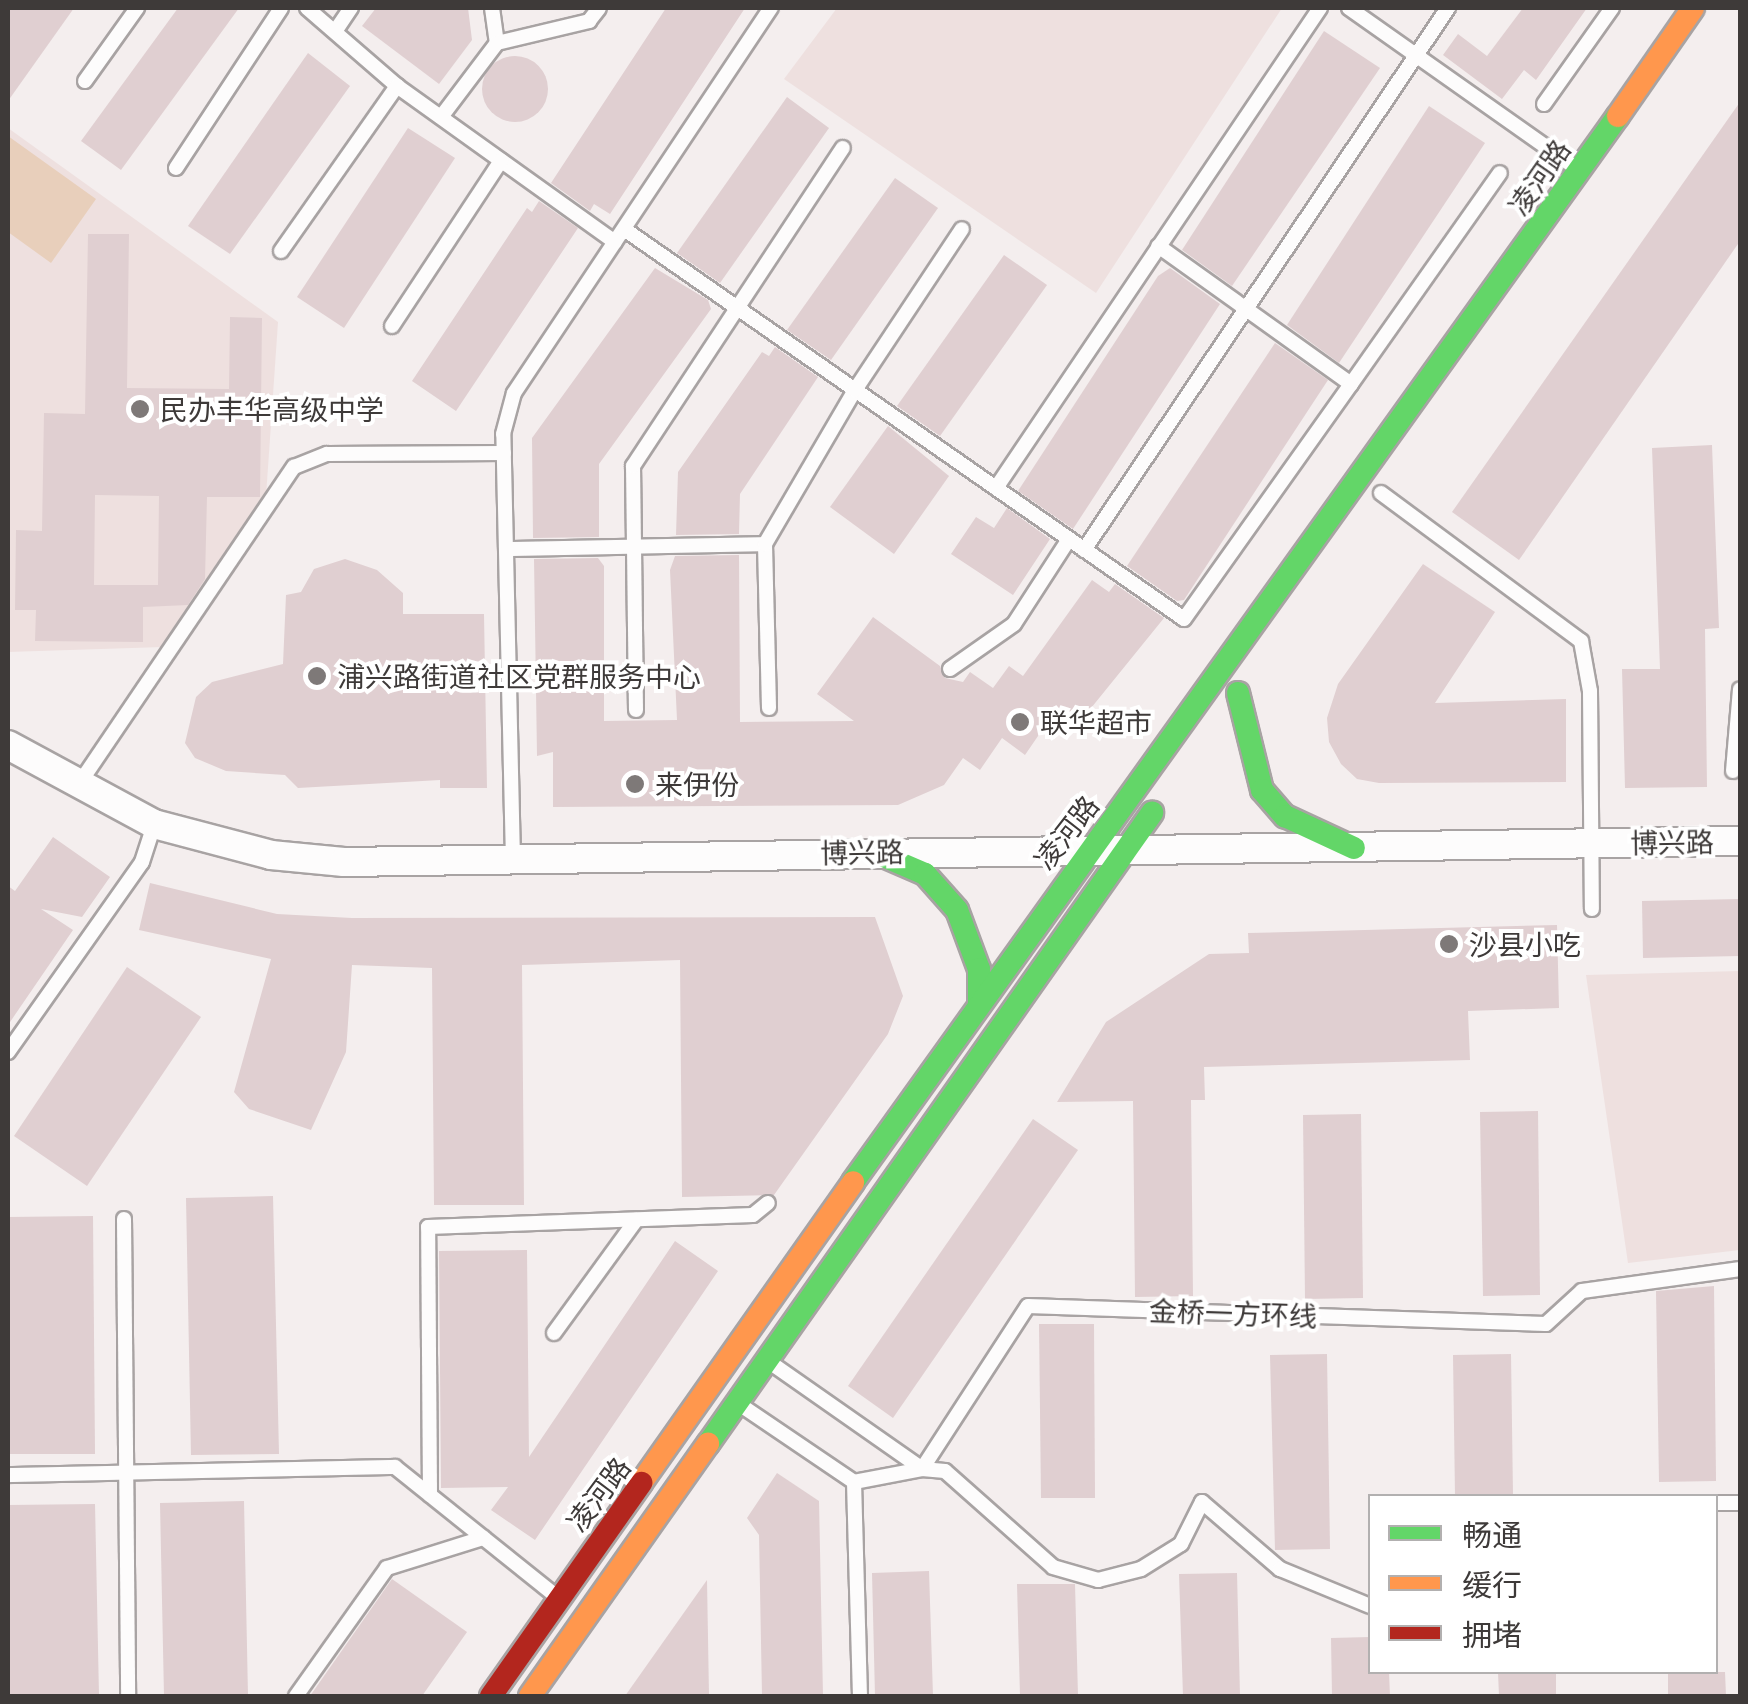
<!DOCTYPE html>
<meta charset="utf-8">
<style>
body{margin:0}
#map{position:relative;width:1748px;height:1704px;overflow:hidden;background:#f4eeee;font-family:Manrope,"Noto Sans SC",sans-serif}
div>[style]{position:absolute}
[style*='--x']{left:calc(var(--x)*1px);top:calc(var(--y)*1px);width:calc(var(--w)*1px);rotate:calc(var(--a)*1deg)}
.built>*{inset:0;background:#eee0df}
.green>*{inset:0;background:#e8cfbb}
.building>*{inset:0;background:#e0cfd1}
.round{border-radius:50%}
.roads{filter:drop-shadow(2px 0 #a8a3a3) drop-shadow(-2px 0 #a8a3a3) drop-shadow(0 2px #a8a3a3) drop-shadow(0 -2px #a8a3a3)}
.lane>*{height:14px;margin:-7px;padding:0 7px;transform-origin:7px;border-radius:7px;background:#fdfcfc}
.street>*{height:28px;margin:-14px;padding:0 14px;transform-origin:14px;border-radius:14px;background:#fdfcfc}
.fast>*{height:22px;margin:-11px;padding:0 11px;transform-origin:11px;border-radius:11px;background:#63d668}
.slow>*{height:22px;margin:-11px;padding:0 11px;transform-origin:11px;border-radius:11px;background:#ff974d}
.jam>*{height:22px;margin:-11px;padding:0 11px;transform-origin:11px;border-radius:11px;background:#b3261e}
.dots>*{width:28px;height:28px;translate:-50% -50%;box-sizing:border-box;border:5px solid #fff;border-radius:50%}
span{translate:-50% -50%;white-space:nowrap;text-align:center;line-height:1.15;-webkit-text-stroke:8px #fff;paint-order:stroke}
.street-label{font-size:28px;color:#3e3a39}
.poi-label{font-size:28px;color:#3e3a39}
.left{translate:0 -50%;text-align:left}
.frame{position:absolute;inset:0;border:10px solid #3e3a39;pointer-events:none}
.legend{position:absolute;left:1368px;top:1494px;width:350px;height:180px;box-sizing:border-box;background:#fff;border:2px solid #b2b0b0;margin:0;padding:12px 18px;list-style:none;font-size:30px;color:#3e3a39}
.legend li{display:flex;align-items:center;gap:20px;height:50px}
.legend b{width:50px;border:2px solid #b2b0b0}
</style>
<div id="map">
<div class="built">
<i style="clip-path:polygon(837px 8px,1282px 8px,1096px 293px,784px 79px)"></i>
<i style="clip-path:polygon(8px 128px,278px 322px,266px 496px,163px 647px,8px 652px)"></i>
<i style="clip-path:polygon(1740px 971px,1740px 1250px,1628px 1263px,1586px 975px)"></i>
</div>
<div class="green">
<i style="clip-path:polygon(8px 136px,96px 199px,51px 263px,8px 232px)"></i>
</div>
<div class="building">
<i style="clip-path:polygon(8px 8px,74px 8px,8px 101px)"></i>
<i style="clip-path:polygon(178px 8px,239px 8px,121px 170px,81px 141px)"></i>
<i style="clip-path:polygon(376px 8px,468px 8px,472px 40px,439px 84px,362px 26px)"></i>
<i style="clip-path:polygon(666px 8px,745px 8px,610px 214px,594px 204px,590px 211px,551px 183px)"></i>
<i style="clip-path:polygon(1523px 8px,1587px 8px,1536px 80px,1524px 70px,1502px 99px,1443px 55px,1458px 34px,1487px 56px)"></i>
<i style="clip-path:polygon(1324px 31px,1380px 68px,1232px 286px,1182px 250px)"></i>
<i style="clip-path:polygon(308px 53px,350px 86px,230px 254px,188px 226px)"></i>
<i class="round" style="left:482px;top:56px;width:66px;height:66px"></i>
<i style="clip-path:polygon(787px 97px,829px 128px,720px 283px,677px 253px)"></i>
<i style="clip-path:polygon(1740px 102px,1740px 241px,1519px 560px,1452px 512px)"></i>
<i style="clip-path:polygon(1429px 106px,1485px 143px,1339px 363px,1287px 325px)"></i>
<i style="clip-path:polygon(408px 128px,455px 158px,344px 328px,297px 297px)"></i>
<i style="clip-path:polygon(895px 178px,938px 208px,831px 360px,787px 330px)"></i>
<i style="clip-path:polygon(539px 201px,578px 228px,456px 411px,412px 381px,527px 208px,532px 212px)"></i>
<i style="clip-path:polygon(evenodd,88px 234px,129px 234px,127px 388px,229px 389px,230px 317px,262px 318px,260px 497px,207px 497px,205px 579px,188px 605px,143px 607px,143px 642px,35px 641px,36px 610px,15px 610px,16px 530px,42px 531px,44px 413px,85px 414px,88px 234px,95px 495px,159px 496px,158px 585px,94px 585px,95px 495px)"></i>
<i style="clip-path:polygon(1004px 255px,1047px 285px,940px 436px,897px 406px)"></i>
<i style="clip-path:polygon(655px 268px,708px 300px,711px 309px,599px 464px,599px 537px,533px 538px,532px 438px)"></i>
<i style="clip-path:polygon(1170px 268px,1220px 304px,1073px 529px,1018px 491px,1158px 276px)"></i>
<i style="clip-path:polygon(1275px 343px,1328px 380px,1184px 600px,1177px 601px,1127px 566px)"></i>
<i style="clip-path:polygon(775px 347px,818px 377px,740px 494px,739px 534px,676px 535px,678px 472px,762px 352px,769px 356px)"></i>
<i style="clip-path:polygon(888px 426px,949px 476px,894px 554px,830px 507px)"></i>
<i style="clip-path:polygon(1712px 445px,1719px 628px,1705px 629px,1707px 787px,1625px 788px,1622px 669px,1660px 669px,1652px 448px)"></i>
<i style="clip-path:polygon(1007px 508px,1050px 539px,1013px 595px,951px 554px,976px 517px,994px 528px)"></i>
<i style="clip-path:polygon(739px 555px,740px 722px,854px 721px,817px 694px,873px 617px,940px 666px,945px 678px,963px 682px,970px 672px,993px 688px,1009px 666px,1023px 676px,1092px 580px,1109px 592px,1115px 584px,1164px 618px,1070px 734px,1049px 720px,1025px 755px,1002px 738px,980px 770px,963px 758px,944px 785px,898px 805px,553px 807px,553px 752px,537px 756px,534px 559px,598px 558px,604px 566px,604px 721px,677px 720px,670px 570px,675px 556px)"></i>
<i style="clip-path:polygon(345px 559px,377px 570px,403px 593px,403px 614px,484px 614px,487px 788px,440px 788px,440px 780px,298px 788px,285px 775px,226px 771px,195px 758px,185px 743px,196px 697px,212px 682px,283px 664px,286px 595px,301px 592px,314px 569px)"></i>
<i style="clip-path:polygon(1423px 564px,1495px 612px,1435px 703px,1566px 699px,1566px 782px,1379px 783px,1357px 779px,1341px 764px,1329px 742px,1327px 718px,1338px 684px)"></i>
<i style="clip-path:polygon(53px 837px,110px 877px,82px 917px,41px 909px,73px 930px,8px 1025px,8px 886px,15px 891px)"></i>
<i style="clip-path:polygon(150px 883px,277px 914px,352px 918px,875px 917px,903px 996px,888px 1034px,774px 1195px,682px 1197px,680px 960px,522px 965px,524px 1205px,434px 1205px,432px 968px,352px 965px,346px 1052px,311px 1130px,249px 1109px,234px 1092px,271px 959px,139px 930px)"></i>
<i style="clip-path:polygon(1740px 899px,1740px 956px,1643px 958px,1642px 901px)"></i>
<i style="clip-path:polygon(1557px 925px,1559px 1008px,1468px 1011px,1470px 1060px,1204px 1067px,1205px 1100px,1191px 1100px,1193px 1296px,1135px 1297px,1133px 1101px,1057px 1102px,1106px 1022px,1209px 954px,1249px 953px,1248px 933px)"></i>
<i style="clip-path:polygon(127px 967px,201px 1017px,87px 1186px,14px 1136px)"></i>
<i style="clip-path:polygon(1538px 1111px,1540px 1295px,1483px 1296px,1480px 1112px)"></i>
<i style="clip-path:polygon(1361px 1114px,1363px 1298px,1305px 1299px,1303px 1115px)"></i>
<i style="clip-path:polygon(1033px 1119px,1078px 1150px,893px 1418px,848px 1386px)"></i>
<i style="clip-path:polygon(273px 1196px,279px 1454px,191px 1455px,186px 1198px)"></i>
<i style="clip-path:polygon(93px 1216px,95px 1454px,8px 1454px,8px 1217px)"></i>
<i style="clip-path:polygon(675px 1241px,718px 1271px,535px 1540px,491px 1510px,508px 1487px,441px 1488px,439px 1251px,527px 1250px,529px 1457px)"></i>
<i style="clip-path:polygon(1714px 1286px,1716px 1481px,1659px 1482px,1656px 1291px)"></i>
<i style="clip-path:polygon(1039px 1324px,1094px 1324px,1095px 1498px,1041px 1498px)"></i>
<i style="clip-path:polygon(1327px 1354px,1330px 1549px,1275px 1550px,1270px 1355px)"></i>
<i style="clip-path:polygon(1511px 1354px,1513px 1496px,1455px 1496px,1453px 1355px)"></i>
<i style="clip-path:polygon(777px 1473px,819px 1501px,823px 1696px,762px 1696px,759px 1535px,747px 1518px)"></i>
<i style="clip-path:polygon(244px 1501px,248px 1696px,164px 1696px,160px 1503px)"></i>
<i style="clip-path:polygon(95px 1504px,99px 1696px,9px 1696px,8px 1505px)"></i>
<i style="clip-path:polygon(929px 1571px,933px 1696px,875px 1696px,872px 1573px)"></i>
<i style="clip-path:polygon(1237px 1573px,1240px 1696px,1183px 1696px,1179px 1574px)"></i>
<i style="clip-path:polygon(392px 1579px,467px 1632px,422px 1696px,310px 1696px)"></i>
<i style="clip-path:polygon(707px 1580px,709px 1696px,625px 1696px)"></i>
<i style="clip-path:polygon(1017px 1584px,1075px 1584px,1078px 1696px,1020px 1696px)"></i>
<i style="clip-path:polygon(1370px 1637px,1370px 1672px,1389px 1672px,1390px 1696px,1332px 1696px,1331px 1638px)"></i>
<i style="clip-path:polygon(1498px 1672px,1556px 1672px,1556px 1696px,1499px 1696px)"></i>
<i style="clip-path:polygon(1668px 1672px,1725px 1672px,1726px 1696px,1668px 1696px)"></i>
</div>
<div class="roads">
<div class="lane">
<i style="--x:307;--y:8;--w:119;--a:40.9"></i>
<i style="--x:397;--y:86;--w:268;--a:35.6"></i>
<i style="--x:492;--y:8;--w:35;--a:82"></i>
<i style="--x:1349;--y:8;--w:279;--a:35.2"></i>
<i style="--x:336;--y:30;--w:27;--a:-56"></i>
<i style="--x:85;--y:81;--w:90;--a:-54.5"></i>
<i style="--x:1544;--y:104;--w:118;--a:-54.7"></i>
<i style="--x:441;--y:117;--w:93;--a:-52.9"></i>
<i style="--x:497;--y:43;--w:95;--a:-13.4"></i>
<i style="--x:589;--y:21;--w:16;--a:-52"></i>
<i style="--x:176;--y:168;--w:191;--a:-56.7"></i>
<i style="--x:624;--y:229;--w:682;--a:34.85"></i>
<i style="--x:1184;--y:619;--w:288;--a:-54.6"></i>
<i style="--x:1351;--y:384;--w:237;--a:-144.4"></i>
<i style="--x:281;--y:251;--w:202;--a:-54.9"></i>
<i style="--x:392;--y:326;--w:198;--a:-56.6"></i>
<i style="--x:1351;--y:384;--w:258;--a:-54.8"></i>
<i style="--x:996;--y:488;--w:579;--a:-55.98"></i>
<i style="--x:1381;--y:493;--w:249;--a:36.5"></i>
<i style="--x:1581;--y:641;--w:51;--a:79.8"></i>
<i style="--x:1590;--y:691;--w:218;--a:89.5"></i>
<i style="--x:506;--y:549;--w:259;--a:-1.1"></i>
<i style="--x:1084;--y:550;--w:653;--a:-56.12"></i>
<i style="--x:950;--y:669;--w:78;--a:-35.1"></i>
<i style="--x:1014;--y:624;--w:101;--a:-57.1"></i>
<i style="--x:769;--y:708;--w:164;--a:-91.4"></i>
<i style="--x:765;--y:544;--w:178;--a:-59.7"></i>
<i style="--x:855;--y:390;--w:193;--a:-56.4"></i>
<i style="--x:636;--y:710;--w:244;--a:-90.7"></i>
<i style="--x:633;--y:466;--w:381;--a:-56.6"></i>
<i style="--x:1733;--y:771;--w:82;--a:-85.1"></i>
<i style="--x:77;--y:787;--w:387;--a:-55.9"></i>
<i style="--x:294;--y:467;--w:35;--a:-22"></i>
<i style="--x:327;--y:454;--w:177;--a:-0.3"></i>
<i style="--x:513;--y:860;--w:426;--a:-91.3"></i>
<i style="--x:503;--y:434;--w:42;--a:-75"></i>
<i style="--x:514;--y:393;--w:463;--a:-56.3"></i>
<i style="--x:8;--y:1052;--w:232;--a:-54.8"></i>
<i style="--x:142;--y:862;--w:40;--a:-72"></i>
<i style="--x:124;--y:1219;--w:477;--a:89.5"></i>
<i style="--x:554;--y:1333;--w:140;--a:-54"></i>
<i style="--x:768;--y:1361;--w:188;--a:35"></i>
<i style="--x:922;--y:1469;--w:194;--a:-57"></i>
<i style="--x:1028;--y:1306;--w:518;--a:1.99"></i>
<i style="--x:1546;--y:1324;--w:49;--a:-42.5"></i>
<i style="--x:1582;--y:1291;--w:160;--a:-7.9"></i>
<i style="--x:739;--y:1404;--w:139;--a:34.1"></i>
<i style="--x:854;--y:1482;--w:214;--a:88.4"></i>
<i style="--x:8;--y:1475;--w:387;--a:-1.2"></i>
<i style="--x:395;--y:1467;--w:208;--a:38.7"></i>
<i style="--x:854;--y:1482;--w:69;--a:-10.8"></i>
<i style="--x:922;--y:1469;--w:23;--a:5"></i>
<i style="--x:945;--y:1471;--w:144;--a:41.6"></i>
<i style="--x:1053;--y:1567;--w:47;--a:16.1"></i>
<i style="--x:1098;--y:1580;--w:44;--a:-14.3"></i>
<i style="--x:1141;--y:1569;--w:47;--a:-32"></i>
<i style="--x:1181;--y:1544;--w:47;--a:-63.4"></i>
<i style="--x:1202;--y:1502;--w:103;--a:40.7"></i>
<i style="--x:1280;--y:1569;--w:97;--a:22.3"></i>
<i style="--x:430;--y:1495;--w:268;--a:-90.4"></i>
<i style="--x:428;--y:1227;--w:325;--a:-2.1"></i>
<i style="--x:753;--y:1215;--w:19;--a:-39"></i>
<i style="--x:1716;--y:1503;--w:24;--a:0"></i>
<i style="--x:296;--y:1696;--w:157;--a:-54.6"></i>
<i style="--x:387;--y:1568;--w:101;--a:-17.4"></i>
</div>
<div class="street">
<i style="--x:8;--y:745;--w:166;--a:28.4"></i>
<i style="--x:154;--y:824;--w:121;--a:14.8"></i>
<i style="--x:271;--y:855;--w:73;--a:5.5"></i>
<i style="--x:344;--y:862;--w:1396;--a:-0.86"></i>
</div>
<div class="fast">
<i style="--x:1238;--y:693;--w:100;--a:76.1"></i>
<i style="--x:1262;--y:790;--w:35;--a:49"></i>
<i style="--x:1285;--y:816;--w:76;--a:24.9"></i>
<i style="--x:874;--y:852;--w:56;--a:23.3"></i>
<i style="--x:925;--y:874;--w:48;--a:48.4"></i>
<i style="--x:957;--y:910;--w:63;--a:69.6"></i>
<i style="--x:979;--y:969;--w:35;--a:90"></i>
<i style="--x:853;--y:1182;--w:1312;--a:-54.34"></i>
<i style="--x:708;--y:1444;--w:772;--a:-54.87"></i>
</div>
<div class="slow">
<i style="--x:1618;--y:116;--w:131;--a:-55.2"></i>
<i style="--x:641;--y:1483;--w:368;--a:-54.8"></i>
<i style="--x:530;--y:1696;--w:309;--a:-54.8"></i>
</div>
<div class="jam">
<i style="--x:491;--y:1696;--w:261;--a:-54.8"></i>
</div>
</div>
<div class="dots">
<i style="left:140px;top:409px;background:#7e7978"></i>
<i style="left:317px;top:676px;background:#7e7978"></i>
<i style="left:1020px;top:722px;background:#7e7978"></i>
<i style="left:635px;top:784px;background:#7e7978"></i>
<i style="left:1449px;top:944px;background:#7e7978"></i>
</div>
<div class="street-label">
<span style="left:1539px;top:177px;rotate:-55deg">凌河路</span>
<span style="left:1066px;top:832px;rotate:-52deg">凌河路</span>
<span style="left:1672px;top:842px;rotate:-1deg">博兴路</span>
<span style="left:862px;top:852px;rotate:-1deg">博兴路</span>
<span style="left:1233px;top:1313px;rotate:2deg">金桥一方环线</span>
<span style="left:598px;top:1494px;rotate:-53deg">凌河路</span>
</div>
<div class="poi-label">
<span class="left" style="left:160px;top:409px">民办丰华高级中学</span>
<span class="left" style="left:337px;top:676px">浦兴路街道社区党群服务中心</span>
<span class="left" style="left:1040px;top:722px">联华超市</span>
<span class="left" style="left:655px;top:784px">来伊份</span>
<span class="left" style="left:1469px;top:944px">沙县小吃</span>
</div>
<div class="frame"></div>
<ul class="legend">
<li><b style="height:12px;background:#63d668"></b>畅通</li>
<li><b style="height:12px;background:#ff974d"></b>缓行</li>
<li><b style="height:12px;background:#b3261e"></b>拥堵</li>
</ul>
</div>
